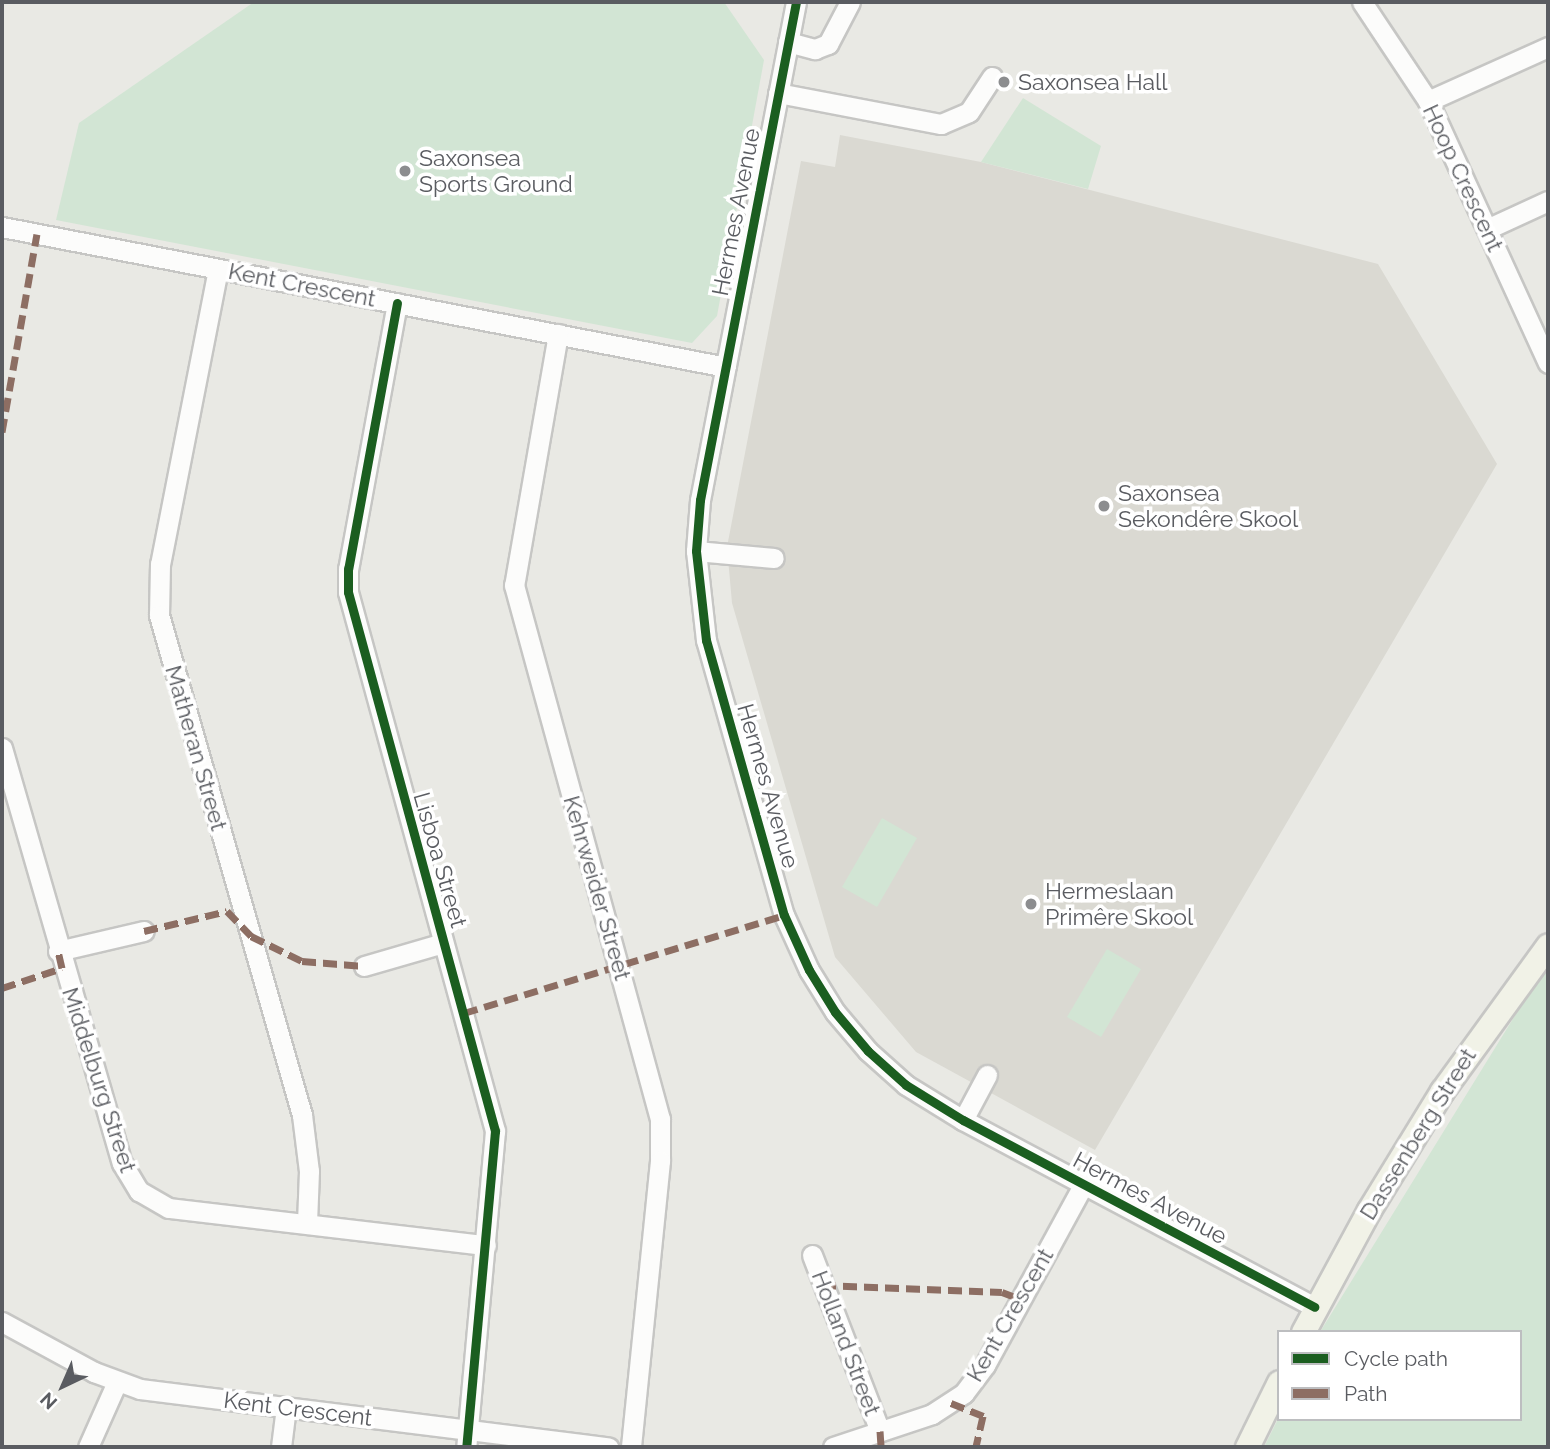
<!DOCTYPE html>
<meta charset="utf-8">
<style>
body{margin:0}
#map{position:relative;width:1550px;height:1449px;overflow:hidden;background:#e9e9e4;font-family:Raleway,sans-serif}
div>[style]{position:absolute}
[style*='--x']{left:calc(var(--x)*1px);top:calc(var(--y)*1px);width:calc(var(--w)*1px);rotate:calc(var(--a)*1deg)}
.education>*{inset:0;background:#dad9d2}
.green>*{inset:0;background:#d2e5d4}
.roads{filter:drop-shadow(2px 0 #c6c6c4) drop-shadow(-2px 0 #c6c6c4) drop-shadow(0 2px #c6c6c4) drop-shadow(0 -2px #c6c6c4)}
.minor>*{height:19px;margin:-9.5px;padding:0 9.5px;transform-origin:9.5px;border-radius:9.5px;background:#fcfcfb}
.major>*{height:23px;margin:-11.5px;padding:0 11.5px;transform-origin:11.5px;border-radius:11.5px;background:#f1f2e7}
.quiet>*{height:7px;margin-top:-3.5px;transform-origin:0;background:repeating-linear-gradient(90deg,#8d6e63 0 14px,transparent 0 21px)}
.cycleway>*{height:9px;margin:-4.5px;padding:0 4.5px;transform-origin:4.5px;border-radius:4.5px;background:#1b5e20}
.dots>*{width:19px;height:19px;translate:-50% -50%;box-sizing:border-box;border:4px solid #fff;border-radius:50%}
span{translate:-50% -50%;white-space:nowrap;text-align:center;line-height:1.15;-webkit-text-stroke:7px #fff;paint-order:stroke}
.poi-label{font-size:23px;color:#5a5c61}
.left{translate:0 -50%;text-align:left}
.street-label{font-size:23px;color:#5a5c61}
.frame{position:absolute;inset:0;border:4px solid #5a5c61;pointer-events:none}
.legend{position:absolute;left:1277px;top:1330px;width:245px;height:91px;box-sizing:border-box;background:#fff;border:2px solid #bdbec0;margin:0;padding:9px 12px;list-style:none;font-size:21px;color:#5a5c61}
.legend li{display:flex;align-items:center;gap:14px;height:35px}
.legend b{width:35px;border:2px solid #bdbec0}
.north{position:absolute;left:28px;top:1351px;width:70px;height:70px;-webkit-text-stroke:5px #fff;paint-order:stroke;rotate:224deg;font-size:19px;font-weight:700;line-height:28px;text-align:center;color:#5a5c61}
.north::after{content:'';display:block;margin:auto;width:24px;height:32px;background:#5a5c61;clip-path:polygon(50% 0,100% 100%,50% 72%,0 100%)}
</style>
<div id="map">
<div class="education">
<i style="clip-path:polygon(840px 135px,981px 162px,1378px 264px,1497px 464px,1095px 1150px,916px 1052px,835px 957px,732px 603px,727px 547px,801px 161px,835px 167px)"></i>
</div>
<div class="green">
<i style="clip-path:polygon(254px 2px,724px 2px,764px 60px,717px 316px,692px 343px,56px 220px,79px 123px)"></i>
<i style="clip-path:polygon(1023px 98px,1101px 146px,1088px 189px,981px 162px)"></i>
<i style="clip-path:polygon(882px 818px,917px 838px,877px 907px,842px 887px)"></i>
<i style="clip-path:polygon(1107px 949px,1141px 969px,1101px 1037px,1067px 1017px)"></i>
<i style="clip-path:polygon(1548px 962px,1548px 1447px,1264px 1447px,1279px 1417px,1520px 1419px,1520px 1332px,1320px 1332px)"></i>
</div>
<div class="roads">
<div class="minor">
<i style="--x:796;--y:2;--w:507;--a:100.91"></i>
<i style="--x:700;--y:500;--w:51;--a:94.5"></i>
<i style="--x:696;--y:551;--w:90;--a:83.6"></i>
<i style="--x:706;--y:640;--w:286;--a:74.2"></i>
<i style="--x:784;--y:915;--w:60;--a:65.6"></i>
<i style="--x:809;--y:970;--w:49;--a:58.2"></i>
<i style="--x:835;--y:1012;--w:51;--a:49.8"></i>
<i style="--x:868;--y:1051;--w:51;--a:41.8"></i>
<i style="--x:906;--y:1085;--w:67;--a:31.6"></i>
<i style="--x:963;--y:1120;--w:398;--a:28"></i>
<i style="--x:1362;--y:2;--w:119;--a:56.3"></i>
<i style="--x:1428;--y:101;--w:288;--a:65.4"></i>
<i style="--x:788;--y:42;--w:28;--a:15"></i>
<i style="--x:815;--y:49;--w:14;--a:-21"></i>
<i style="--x:828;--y:44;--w:47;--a:-62.4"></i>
<i style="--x:778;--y:93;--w:166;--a:10.8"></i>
<i style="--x:941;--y:124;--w:30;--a:-23"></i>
<i style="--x:969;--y:112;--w:42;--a:-56.7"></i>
<i style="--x:1428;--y:101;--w:132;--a:-24.2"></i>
<i style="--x:2;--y:227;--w:737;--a:10.94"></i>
<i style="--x:1487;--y:229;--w:67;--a:-24.7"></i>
<i style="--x:218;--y:269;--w:301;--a:101.1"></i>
<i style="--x:160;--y:564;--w:51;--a:91.1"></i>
<i style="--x:159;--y:615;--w:520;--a:74.04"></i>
<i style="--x:302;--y:1115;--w:56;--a:82.9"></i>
<i style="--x:309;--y:1171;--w:51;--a:92.2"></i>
<i style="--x:397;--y:303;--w:270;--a:100.4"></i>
<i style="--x:348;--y:569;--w:23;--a:90"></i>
<i style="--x:348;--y:592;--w:559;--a:74.74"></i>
<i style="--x:495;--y:1131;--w:317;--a:95.2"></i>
<i style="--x:558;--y:334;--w:255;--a:99.9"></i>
<i style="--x:514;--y:585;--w:554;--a:74.71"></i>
<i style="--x:660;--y:1119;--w:42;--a:90"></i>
<i style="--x:660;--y:1161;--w:287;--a:95.8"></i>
<i style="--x:696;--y:551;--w:78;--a:5.1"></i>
<i style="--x:2;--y:748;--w:432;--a:73.9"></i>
<i style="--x:122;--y:1163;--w:33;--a:59"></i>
<i style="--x:139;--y:1191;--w:34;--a:30"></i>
<i style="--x:169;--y:1208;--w:319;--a:6.7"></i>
<i style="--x:58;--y:951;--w:88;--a:-13.1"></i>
<i style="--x:364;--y:966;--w:82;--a:-16.2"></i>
<i style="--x:963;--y:1120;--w:51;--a:-61.9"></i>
<i style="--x:812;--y:1255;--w:189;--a:68.9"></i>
<i style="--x:2;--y:1322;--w:105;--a:28.5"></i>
<i style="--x:94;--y:1372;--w:49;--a:20.3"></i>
<i style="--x:140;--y:1389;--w:472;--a:7.1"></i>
<i style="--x:88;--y:1447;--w:71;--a:-66"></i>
<i style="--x:281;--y:1447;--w:40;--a:-82.9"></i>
<i style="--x:833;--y:1447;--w:104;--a:-18.4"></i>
<i style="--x:932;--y:1414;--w:38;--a:-33"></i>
<i style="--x:964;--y:1393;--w:35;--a:-53"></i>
<i style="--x:985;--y:1365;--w:205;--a:-61.4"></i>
</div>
<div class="major">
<i style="--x:1303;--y:1332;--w:139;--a:-61.6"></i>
<i style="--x:1369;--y:1210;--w:140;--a:-58.5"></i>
<i style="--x:1442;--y:1091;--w:180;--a:-54"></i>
<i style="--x:1247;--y:1447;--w:72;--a:-63.8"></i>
</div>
</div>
<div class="quiet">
<i style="--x:2;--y:432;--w:201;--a:-80"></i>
<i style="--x:144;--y:931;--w:85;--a:-13.5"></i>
<i style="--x:227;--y:911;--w:35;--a:46"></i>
<i style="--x:251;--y:936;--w:57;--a:26.1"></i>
<i style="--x:302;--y:961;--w:62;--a:4.6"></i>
<i style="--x:2;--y:988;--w:63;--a:-18.4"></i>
<i style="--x:62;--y:968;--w:17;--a:-103"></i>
<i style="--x:464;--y:1013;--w:335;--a:-17"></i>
<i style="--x:822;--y:1285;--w:180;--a:2.2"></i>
<i style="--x:1002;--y:1292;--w:19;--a:21"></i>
<i style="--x:951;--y:1403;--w:35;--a:22"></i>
<i style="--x:983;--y:1416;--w:32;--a:103"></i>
<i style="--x:880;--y:1431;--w:16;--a:86"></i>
</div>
<div class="cycleway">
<i style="--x:796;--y:2;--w:507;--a:100.91"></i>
<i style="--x:700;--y:500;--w:51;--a:94.5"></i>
<i style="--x:696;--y:551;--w:90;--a:83.6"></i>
<i style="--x:706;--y:640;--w:286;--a:74.2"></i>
<i style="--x:784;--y:915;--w:60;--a:65.6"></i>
<i style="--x:809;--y:970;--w:49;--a:58.2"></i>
<i style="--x:835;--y:1012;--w:51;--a:49.8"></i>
<i style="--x:868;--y:1051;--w:51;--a:41.8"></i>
<i style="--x:906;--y:1085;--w:67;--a:31.6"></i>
<i style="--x:963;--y:1120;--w:398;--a:28"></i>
<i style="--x:397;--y:303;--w:270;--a:100.4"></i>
<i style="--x:348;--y:569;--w:23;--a:90"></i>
<i style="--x:348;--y:592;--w:559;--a:74.74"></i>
<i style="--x:495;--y:1131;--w:317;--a:95.2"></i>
</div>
<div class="dots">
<i style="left:1004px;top:82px;background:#8c8d8f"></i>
<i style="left:405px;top:171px;background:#8c8d8f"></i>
<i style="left:1104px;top:506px;background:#8c8d8f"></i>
<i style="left:1031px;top:904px;background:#8c8d8f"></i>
</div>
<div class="poi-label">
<span class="left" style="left:1018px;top:82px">Saxonsea Hall</span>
<span class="left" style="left:419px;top:171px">Saxonsea<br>Sports Ground</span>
<span class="left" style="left:1118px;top:506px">Saxonsea<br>Sekondêre Skool</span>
<span class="left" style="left:1045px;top:904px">Hermeslaan<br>Primêre Skool</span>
</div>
<div class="street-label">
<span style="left:1463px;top:178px;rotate:65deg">Hoop Crescent</span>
<span style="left:736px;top:212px;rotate:-79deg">Hermes Avenue</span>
<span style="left:302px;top:285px;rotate:11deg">Kent Crescent</span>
<span style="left:196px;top:748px;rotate:74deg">Matheran Street</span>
<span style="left:768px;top:786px;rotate:74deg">Hermes Avenue</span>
<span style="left:440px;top:860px;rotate:74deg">Lisboa Street</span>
<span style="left:597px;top:888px;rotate:74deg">Kehrweider Street</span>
<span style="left:99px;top:1080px;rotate:72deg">Middelburg Street</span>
<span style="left:1418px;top:1134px;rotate:-58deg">Dassenberg Street</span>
<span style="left:1150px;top:1198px;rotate:28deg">Hermes Avenue</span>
<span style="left:1010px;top:1315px;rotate:-60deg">Kent Crescent</span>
<span style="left:846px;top:1343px;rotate:69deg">Holland Street</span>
<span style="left:298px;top:1409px;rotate:7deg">Kent Crescent</span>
</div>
<div class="frame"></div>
<ul class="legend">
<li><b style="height:9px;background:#1b5e20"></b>Cycle path</li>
<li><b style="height:9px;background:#8d6e63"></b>Path</li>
</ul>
<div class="north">N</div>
</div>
